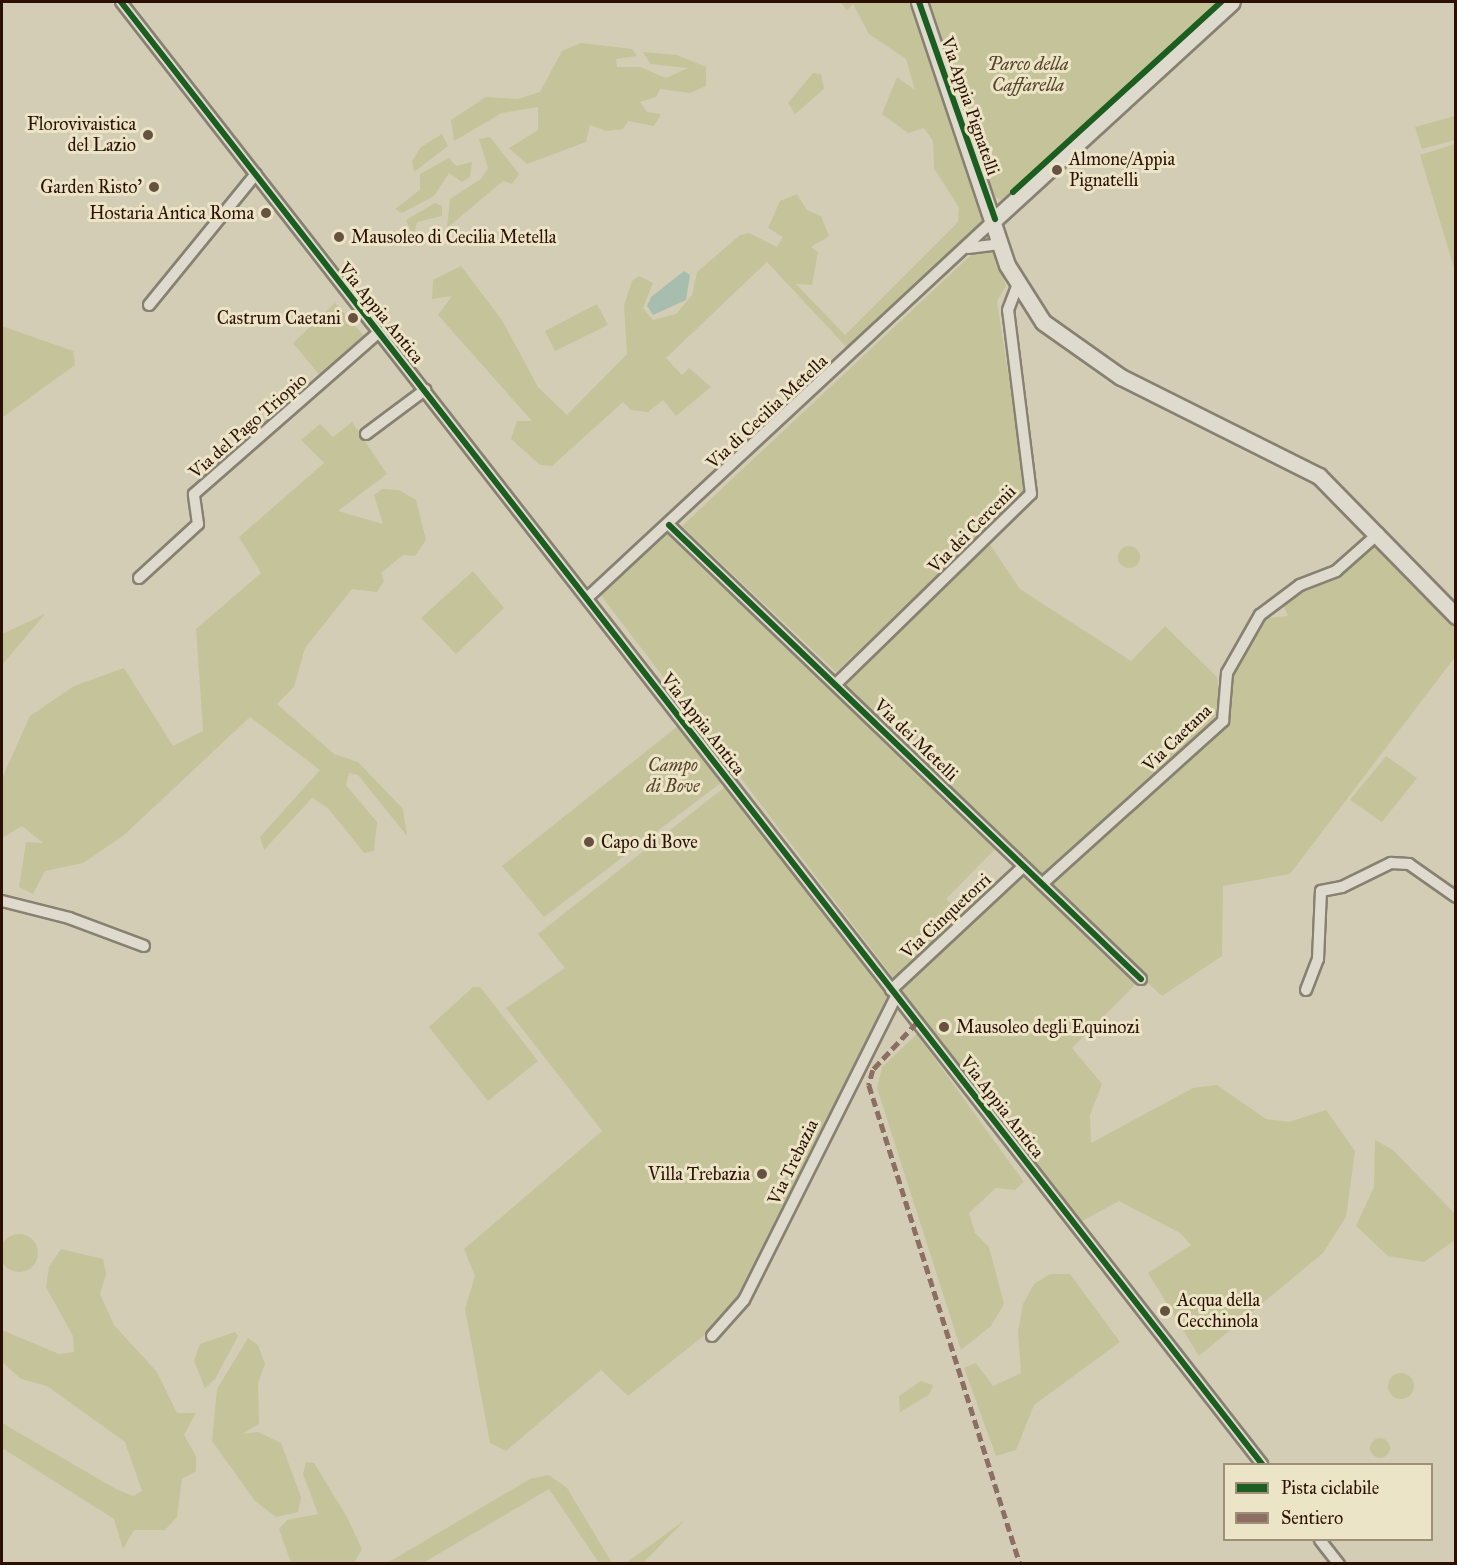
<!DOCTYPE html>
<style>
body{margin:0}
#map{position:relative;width:1457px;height:1565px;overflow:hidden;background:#d4cdb5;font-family:"IM FELL Great Primer",serif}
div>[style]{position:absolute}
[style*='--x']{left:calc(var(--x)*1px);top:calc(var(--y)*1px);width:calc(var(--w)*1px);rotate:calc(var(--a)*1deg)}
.green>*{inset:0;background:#c5c39a}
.round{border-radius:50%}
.water>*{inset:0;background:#a7beae}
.roads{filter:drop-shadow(2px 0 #888172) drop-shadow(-2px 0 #888172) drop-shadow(0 2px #888172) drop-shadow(0 -2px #888172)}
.street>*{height:10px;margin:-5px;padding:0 5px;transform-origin:5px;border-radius:5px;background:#dedbce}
.secondary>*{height:15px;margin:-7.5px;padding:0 7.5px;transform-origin:7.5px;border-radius:7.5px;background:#dedbce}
.quiet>*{height:4.5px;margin-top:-2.25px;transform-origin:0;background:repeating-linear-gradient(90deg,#8d6e63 0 9px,transparent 0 13.5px)}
.cycleway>*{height:6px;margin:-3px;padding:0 3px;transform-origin:3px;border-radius:3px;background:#1b5e20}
.dots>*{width:16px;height:16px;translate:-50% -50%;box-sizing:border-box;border:3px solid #ece4c6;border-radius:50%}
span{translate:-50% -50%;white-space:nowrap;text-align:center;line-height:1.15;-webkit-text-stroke:6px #ece4c6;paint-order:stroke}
.park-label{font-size:18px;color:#564329;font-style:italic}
.street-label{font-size:18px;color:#2c1003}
.poi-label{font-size:18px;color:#2c1003}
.right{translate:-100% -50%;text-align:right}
.left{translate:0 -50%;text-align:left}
.frame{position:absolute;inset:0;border:3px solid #2c1003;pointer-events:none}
.legend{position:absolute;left:1223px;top:1463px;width:210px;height:78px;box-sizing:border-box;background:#ece4c6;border:2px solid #9f8f78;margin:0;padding:8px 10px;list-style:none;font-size:18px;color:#2c1003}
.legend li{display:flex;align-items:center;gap:12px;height:30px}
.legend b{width:30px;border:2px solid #9f8f78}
</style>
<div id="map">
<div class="green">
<i style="clip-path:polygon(840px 2px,912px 2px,940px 79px,936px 82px,986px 205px,984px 226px,851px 352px,767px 262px,666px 358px,682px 375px,689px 368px,711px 387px,676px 416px,663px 400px,648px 412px,631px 410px,623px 402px,552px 466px,540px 465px,511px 439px,517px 421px,532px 421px,438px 315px,452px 296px,432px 299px,433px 280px,461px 266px,502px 320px,538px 387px,567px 415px,627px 354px,624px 305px,632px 281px,639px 276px,653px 283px,643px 308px,653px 320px,676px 314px,692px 295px,697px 272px,740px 235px,749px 233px,777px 247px,783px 237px,768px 228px,780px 201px,797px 194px,807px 210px,821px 216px,829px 236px,811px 247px,818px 252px,812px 285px,796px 284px,845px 335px,958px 222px,959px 208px,934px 168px,933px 141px,924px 128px,908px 133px,882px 114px,897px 77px,915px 90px,906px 59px,869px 34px,853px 4px,847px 10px)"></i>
<i style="clip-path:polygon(926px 2px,1217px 2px,1001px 200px,991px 195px)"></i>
<i style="clip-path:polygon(581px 43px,632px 49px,637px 56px,616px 59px,617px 67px,640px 67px,666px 78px,688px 68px,650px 64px,643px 52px,677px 55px,706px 67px,706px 86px,690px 93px,660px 89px,656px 97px,640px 102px,647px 112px,661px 114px,654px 126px,628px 121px,623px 129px,606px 131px,590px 125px,586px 142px,527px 164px,509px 148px,538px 130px,538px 107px,502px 113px,454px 141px,451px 120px,486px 97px,518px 99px,540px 92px,562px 51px)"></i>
<i style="clip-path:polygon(813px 73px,821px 74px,824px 89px,795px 114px,788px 103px)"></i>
<i style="clip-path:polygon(1455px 116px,1455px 140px,1422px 149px,1415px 127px)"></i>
<i style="clip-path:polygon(442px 134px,448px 146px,414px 172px,412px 161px,421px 147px)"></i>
<i style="clip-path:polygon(490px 137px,519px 174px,512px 184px,503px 181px,447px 228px,450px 199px,481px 179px,488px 168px,479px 139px)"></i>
<i style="clip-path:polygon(1455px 144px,1456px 144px,1455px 271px,1420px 155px)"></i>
<i style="clip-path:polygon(449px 158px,456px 166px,472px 162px,470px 177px,462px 182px,449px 173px,434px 196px,402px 213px,395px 209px,420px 190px,420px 174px)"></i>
<i style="clip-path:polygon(435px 203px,442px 206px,442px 216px,417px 222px,413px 237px,406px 220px)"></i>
<i style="clip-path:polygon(993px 252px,1006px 286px,997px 301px,1026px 491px,836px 672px,682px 526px,972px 254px)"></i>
<i style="clip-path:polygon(335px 303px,366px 338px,321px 377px,293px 343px)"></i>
<i style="clip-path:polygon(597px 304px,608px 325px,555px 351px,545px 331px)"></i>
<i style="clip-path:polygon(2px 326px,73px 351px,75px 365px,3px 417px)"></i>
<i style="clip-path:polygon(352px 422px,387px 474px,338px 511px,383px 524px,374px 495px,382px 489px,399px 490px,416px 500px,426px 540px,415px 556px,403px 555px,381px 573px,384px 581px,377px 592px,352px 589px,305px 648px,294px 687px,277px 704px,334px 754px,358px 762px,403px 809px,407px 836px,358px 775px,349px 773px,346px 785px,377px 822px,374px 851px,364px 853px,328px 808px,312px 798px,264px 850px,260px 837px,320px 770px,250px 717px,123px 836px,83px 863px,45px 871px,33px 894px,19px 887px,26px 842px,43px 843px,22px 826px,2px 838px,2px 778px,30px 716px,74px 686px,124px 668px,173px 746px,203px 731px,196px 629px,261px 573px,239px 537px,324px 463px,301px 440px,320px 424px,333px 437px)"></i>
<i style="clip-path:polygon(669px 529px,997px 847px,946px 899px,963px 915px,893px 977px,599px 593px)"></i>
<i style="clip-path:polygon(1376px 537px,1455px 627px,1455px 657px,1290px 874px,1223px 886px,1222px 956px,1162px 996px,1042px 884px,844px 682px,989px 543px,1020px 589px,1131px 661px,1165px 626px,1217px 677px,1223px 717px,1225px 691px,1257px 619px,1288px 616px,1282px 603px,1308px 582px,1331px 577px)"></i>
<i class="round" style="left:1118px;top:546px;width:22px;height:22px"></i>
<i style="clip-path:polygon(473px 571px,504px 608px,456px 654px,421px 618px)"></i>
<i style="clip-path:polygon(45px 614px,2px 665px,2px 634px)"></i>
<i style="clip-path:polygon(678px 726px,722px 782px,544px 917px,502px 866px)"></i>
<i style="clip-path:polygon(1386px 756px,1417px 778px,1382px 822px,1350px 800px)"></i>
<i style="clip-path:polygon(726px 786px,889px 999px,740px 1298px,711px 1330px,628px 1396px,601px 1370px,506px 1451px,490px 1443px,465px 1309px,475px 1276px,464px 1249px,602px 1131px,506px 1008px,565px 968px,538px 934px)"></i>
<i style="clip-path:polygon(1023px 872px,1137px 983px,1072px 1048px,1102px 1084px,1090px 1115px,1091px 1143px,1193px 1088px,1217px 1085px,1266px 1119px,1289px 1122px,1326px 1110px,1355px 1151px,1346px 1217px,1323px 1253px,1199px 1356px,1148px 1273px,1191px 1245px,1180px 1233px,1119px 1201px,1082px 1221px,897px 990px)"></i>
<i style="clip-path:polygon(473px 987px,480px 987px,538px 1061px,488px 1101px,429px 1027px)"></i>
<i style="clip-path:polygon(917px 1034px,1024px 1182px,1015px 1190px,996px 1188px,969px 1213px,975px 1233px,989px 1247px,1004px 1304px,991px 1326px,961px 1350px,877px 1088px,882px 1067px)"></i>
<i style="clip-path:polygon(1375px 1140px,1393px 1150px,1455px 1214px,1455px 1240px,1424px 1262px,1388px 1256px,1356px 1226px,1374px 1187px)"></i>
<i class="round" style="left:0;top:1234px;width:38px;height:38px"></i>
<i style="clip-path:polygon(61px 1249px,103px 1259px,106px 1274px,100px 1294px,114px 1325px,157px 1372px,177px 1413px,196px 1413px,184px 1435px,196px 1456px,196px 1471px,182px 1479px,177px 1517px,165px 1530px,134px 1530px,123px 1549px,114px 1519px,2px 1448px,2px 1423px,116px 1489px,133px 1496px,142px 1491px,125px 1442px,47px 1386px,21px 1379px,2px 1362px,2px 1330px,59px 1354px,74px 1352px,73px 1336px,46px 1287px,49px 1267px)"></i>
<i style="clip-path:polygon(1050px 1274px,1070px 1274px,1120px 1342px,1034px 1405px,1016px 1450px,996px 1456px,964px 1368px,976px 1363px,993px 1386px,1021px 1373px,1018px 1332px,1023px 1304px,1034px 1284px)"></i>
<i style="clip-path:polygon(235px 1332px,238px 1336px,215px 1379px,205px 1388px,194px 1361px,200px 1344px)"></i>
<i style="clip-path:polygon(248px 1338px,258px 1345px,265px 1364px,258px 1383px,259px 1424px,242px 1434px,258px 1432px,281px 1443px,301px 1497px,298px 1512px,276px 1517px,255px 1501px,212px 1441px,217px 1389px)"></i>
<i class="round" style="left:1388px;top:1373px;width:26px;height:26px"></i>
<i style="clip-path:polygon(921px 1381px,933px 1385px,930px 1394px,900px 1412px,899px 1396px)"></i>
<i class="round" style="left:1370px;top:1438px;width:20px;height:20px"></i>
<i style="clip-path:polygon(306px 1462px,314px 1463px,347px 1517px,362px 1549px,354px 1563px,291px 1563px,279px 1529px,287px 1520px,318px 1514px,303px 1474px)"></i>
<i style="clip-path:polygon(549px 1475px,567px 1488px,612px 1563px,599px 1563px,549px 1489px,423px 1563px,387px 1563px,530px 1479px)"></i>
<i style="clip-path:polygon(685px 1520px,643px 1563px,626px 1563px)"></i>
</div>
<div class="water">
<i style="clip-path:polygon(684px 271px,690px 275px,686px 300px,653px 315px,647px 306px,651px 297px)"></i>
</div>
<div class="roads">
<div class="street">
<i style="--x:121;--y:2;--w:1855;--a:52.03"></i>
<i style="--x:968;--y:248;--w:32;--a:-7"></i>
<i style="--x:149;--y:305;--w:169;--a:-50.8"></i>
<i style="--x:366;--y:434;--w:74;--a:-36.7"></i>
<i style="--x:669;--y:525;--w:655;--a:43.89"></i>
<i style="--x:139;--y:578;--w:80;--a:-42.5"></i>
<i style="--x:198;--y:524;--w:30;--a:-98"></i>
<i style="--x:194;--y:494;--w:244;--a:-41.2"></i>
<i style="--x:587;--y:598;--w:557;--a:-42.89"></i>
<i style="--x:836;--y:684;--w:272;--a:-44.3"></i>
<i style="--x:1031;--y:494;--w:185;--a:-97.1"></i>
<i style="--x:1008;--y:310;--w:25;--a:-69"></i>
<i style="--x:1042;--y:884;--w:244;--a:-42"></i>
<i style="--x:1223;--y:721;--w:48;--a:-85.2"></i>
<i style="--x:1227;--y:673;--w:67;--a:-60.4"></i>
<i style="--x:1260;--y:615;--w:50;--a:-36.9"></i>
<i style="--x:1300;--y:585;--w:39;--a:-21"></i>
<i style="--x:1336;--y:571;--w:57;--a:-41.5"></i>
<i style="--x:2;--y:901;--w:69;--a:14.2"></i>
<i style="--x:69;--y:918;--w:80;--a:20.5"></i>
<i style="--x:891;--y:990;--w:180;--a:-43"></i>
<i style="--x:1306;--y:990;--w:33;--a:-69"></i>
<i style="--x:1318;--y:959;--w:68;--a:-87.5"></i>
<i style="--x:1321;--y:891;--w:21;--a:-11"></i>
<i style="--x:1342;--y:887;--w:55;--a:-26.1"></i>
<i style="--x:1391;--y:863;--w:18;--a:3"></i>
<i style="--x:1409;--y:864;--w:57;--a:35.1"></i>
<i style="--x:712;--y:1336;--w:48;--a:-48.4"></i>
<i style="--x:744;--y:1300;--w:340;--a:-63.4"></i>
<i style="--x:1320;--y:1540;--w:31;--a:52"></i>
</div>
<div class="secondary">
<i style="--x:919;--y:2;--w:277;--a:71.5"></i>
<i style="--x:1007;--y:265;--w:67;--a:57.7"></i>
<i style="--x:1043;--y:322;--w:95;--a:35.2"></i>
<i style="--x:1121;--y:377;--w:221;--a:26.6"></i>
<i style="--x:1319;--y:476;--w:196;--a:45.6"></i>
<i style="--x:995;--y:219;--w:321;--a:-42.5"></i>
</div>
</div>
<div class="quiet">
<i style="--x:917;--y:1023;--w:64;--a:133.1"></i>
<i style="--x:873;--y:1070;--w:16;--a:105"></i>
<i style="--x:869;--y:1085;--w:502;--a:72.5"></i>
</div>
<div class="cycleway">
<i style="--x:121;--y:2;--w:1855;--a:52.03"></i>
<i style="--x:919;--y:2;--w:230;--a:70.7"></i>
<i style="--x:1013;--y:192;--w:282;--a:-42.4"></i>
<i style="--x:669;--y:525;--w:655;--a:43.89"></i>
</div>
<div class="dots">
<i style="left:148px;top:135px;background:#675241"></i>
<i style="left:1057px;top:170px;background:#675241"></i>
<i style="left:154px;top:187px;background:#675241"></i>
<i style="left:266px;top:213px;background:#675241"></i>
<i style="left:339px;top:237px;background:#675241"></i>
<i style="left:353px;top:318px;background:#675241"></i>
<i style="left:589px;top:842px;background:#675241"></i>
<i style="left:944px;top:1027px;background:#675241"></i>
<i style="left:762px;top:1174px;background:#675241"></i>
<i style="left:1165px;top:1311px;background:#675241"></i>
</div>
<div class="park-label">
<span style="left:1028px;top:75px">Parco della<br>Caffarella</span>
<span style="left:673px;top:776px">Campo<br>di Bove</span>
</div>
<div class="street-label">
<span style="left:970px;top:106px;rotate:71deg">Via Appia Pignatelli</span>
<span style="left:381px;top:313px;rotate:51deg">Via Appia Antica</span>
<span style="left:767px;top:412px;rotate:-43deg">Via di Cecilia Metella</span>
<span style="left:248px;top:426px;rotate:-41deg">Via del Pago Triopio</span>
<span style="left:972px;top:529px;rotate:-45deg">Via dei Cercenii</span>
<span style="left:703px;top:724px;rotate:52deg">Via Appia Antica</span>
<span style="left:1177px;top:738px;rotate:-44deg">Via Caetana</span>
<span style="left:916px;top:740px;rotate:44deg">Via dei Metelli</span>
<span style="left:946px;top:916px;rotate:-43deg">Via Cinquetorri</span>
<span style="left:1002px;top:1107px;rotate:52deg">Via Appia Antica</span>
<span style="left:793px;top:1162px;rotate:-64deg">Via Trebazia</span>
</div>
<div class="poi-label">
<span class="right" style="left:136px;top:135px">Florovivaistica<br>del Lazio</span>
<span class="left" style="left:1069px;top:170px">Almone/Appia<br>Pignatelli</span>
<span class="right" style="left:142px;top:187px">Garden Risto'</span>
<span class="right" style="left:254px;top:213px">Hostaria Antica Roma</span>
<span class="left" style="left:351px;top:237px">Mausoleo di Cecilia Metella</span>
<span class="right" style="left:341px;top:318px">Castrum Caetani</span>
<span class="left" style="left:601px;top:842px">Capo di Bove</span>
<span class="left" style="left:956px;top:1027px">Mausoleo degli Equinozi</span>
<span class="right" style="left:750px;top:1174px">Villa Trebazia</span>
<span class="left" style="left:1177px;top:1311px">Acqua della<br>Cecchinola</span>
</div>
<div class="frame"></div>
<ul class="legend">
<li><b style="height:8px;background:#1b5e20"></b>Pista ciclabile</li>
<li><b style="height:8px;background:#8d6e63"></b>Sentiero</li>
</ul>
</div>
